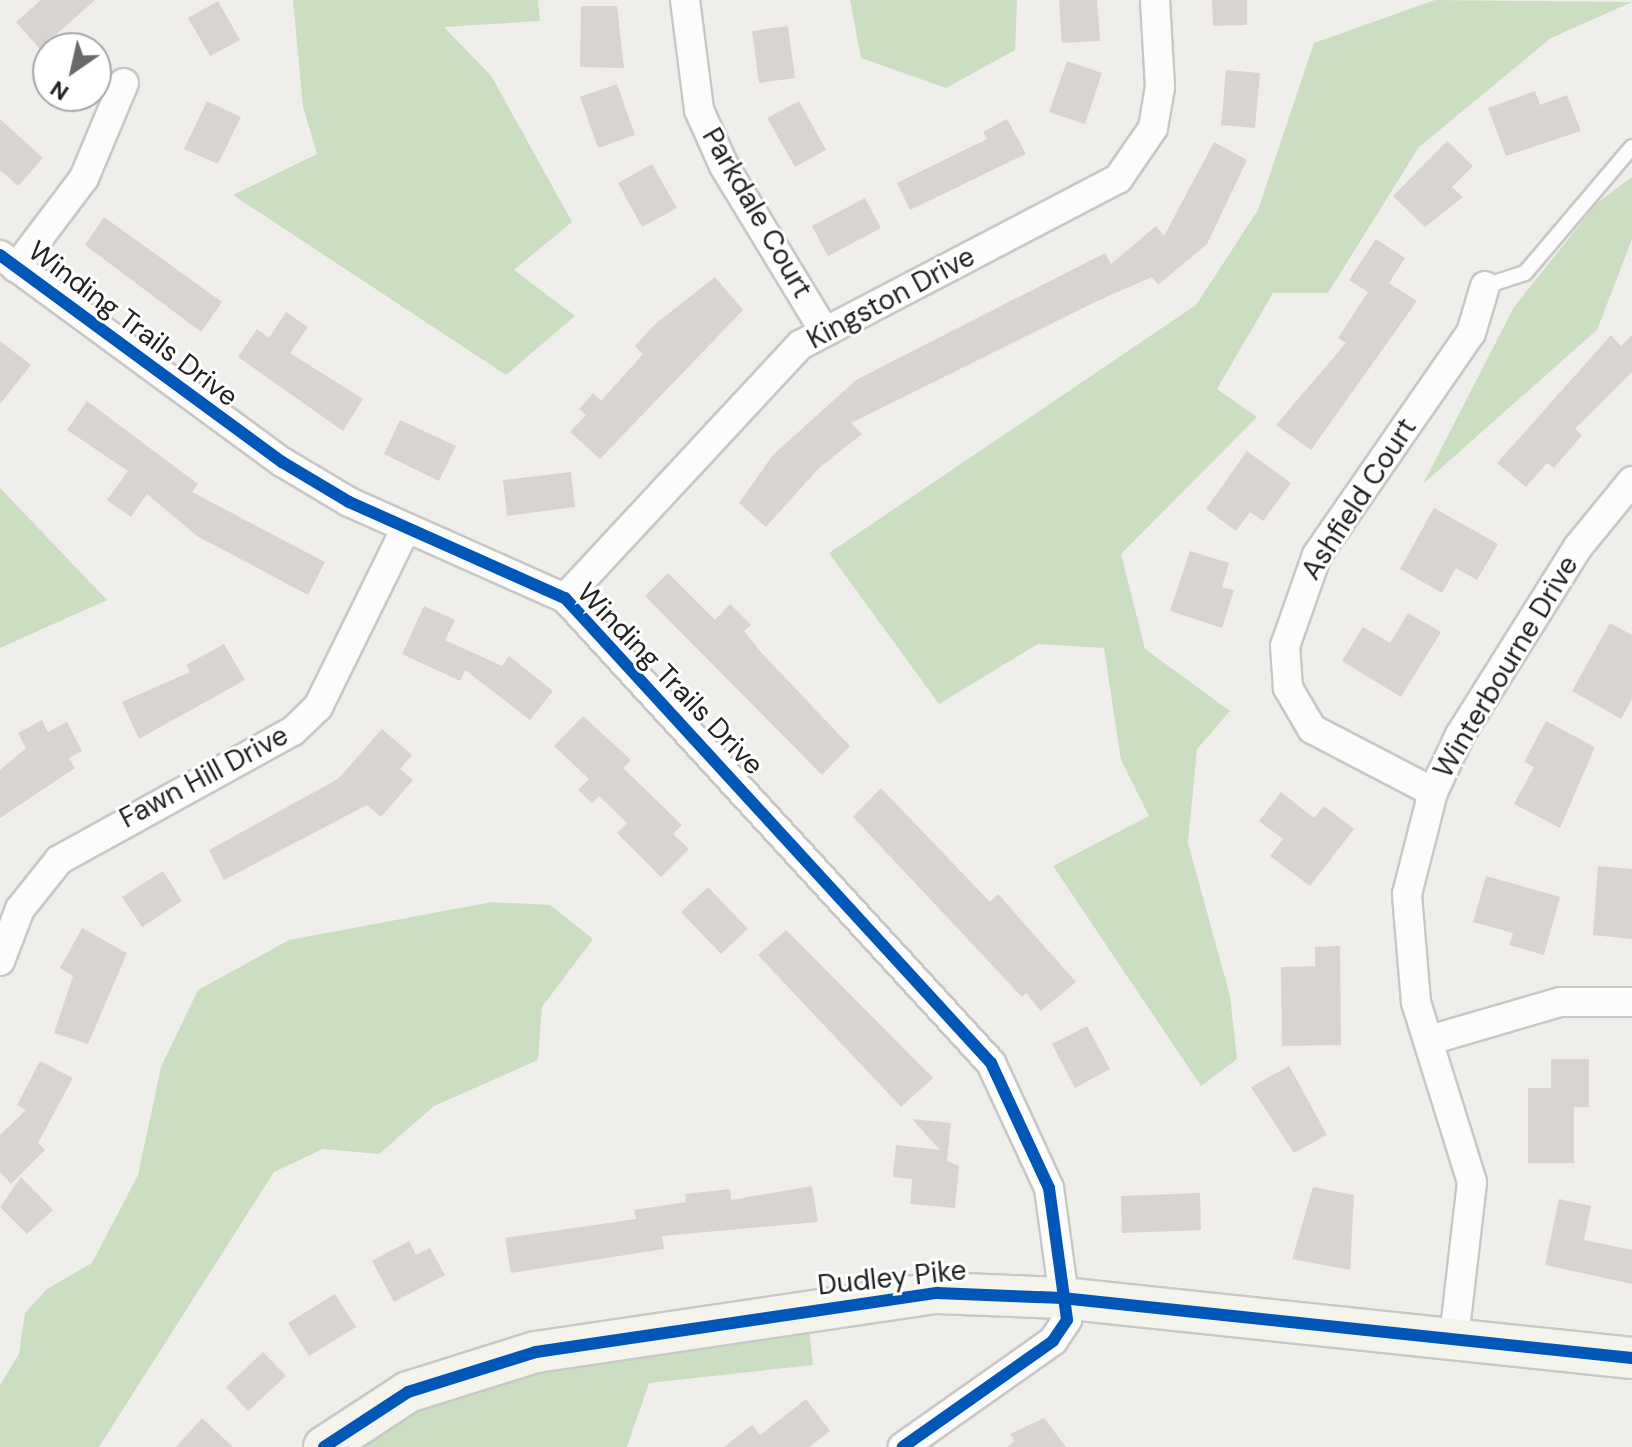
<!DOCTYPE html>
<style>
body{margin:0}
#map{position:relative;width:1632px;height:1447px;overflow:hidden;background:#f0eeeb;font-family:"DM Sans",sans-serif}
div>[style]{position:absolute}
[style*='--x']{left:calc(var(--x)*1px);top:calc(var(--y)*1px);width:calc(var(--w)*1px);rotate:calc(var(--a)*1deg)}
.forest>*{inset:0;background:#cbdec1}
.building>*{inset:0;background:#d7d4d2}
.roads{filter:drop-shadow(2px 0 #c9c8c7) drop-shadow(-2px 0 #c9c8c7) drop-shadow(0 2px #c9c8c7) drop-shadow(0 -2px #c9c8c7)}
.lane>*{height:14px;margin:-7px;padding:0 7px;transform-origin:7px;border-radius:7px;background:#fdfcfc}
.street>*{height:28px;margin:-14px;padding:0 14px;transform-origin:14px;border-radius:14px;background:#fdfcfc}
.secondary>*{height:40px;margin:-20px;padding:0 20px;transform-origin:20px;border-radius:20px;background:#f4f4ed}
.cycleway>*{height:12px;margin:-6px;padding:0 6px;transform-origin:6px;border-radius:6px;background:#0057b8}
span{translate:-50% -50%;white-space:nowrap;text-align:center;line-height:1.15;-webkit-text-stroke:6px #fff;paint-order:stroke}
.street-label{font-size:28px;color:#222}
.north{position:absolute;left:32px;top:32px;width:80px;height:80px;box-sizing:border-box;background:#fff;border:2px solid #a7a7a7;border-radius:50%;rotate:214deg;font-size:22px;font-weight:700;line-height:32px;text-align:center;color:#222}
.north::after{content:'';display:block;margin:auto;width:28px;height:36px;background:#6a6968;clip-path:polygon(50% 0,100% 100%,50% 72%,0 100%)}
</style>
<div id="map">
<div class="forest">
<i style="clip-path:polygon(293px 0,538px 0,540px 21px,444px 27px,492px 77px,572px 222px,514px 270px,575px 316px,506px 375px,233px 195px,317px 154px,303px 107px)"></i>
<i style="clip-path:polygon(850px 0,1017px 0,1015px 50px,946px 88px,861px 58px)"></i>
<i style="clip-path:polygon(1435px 0,1632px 2px,1551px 38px,1419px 147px,1328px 293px,1273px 293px,1217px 389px,1257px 417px,1121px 554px,1145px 649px,1230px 711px,1197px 749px,1188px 843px,1230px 996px,1237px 1059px,1201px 1086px,1053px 866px,1149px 816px,1121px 760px,1104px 648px,1038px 644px,939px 704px,829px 553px,1196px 305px,1258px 210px,1314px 43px)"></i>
<i style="clip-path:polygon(1632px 177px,1632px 239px,1597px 330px,1423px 484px,1514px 307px,1597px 203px)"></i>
<i style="clip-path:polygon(0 488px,107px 600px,0 648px)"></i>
<i style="clip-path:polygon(492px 902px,550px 905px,593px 939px,542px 1007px,538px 1060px,434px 1106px,379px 1154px,323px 1149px,274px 1172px,99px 1447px,0 1447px,0 1385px,19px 1354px,25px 1313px,47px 1289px,92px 1263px,138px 1175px,161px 1067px,198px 990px,289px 940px)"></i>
<i style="clip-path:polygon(807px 1311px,813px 1365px,649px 1383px,627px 1447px,324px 1447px,408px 1392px)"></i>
</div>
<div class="building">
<i style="clip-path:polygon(41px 0,95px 0,40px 49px,16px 22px)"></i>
<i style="clip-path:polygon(1059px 0,1097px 0,1100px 41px,1062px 43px)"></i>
<i style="clip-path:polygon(1212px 0,1247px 0,1247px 25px,1213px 26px)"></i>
<i style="clip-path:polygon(218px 1px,240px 40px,210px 56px,188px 18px)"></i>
<i style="clip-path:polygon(581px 6px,617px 6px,624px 68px,580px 67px)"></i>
<i style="clip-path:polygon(788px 26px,795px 78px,759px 83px,752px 31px)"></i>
<i style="clip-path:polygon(1067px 61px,1102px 73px,1085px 124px,1049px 112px)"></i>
<i style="clip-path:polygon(1226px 70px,1260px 73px,1255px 128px,1221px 125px)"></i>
<i style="clip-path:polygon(617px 84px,635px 135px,598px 148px,580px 97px)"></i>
<i style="clip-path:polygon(1535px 91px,1540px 105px,1567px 95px,1581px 131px,1506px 156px,1488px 108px)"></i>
<i style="clip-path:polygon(207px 101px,241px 117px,218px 164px,184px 149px)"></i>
<i style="clip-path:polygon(799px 101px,826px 150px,795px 167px,767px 118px)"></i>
<i style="clip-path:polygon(0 119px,43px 158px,18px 186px,0 170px)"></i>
<i style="clip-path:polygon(1007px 119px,1026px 154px,910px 210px,897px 183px,987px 139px,983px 132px)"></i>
<i style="clip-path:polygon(1447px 141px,1473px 166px,1452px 187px,1463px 197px,1425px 227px,1393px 196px)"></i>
<i style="clip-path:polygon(1214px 142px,1247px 160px,1207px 244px,1158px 285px,1152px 277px,1095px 302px,851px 423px,862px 434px,819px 468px,766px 527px,739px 503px,773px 455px,856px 380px,1105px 253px,1111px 264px,1156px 226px,1164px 236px)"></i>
<i style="clip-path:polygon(652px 164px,677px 208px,642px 227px,618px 183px)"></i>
<i style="clip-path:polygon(865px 198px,881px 228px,828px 256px,812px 226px)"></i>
<i style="clip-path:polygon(104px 217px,222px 302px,201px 332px,85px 245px)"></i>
<i style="clip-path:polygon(1376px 239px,1405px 258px,1389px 283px,1417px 301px,1311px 450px,1276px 425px,1346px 343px,1338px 338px,1368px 292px,1349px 280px)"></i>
<i style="clip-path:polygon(715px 277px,743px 310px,600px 459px,570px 432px,586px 415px,579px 409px,593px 393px,601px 401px,643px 354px,635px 346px,654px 325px)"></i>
<i style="clip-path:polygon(286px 312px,308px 327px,290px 353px,363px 399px,343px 431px,238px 357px,257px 329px,269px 338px)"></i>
<i style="clip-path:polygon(1611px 335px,1621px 346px,1632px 335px,1632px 372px,1575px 429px,1582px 435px,1554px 468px,1547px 463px,1526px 487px,1497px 463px)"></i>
<i style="clip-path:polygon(0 341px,31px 365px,0 404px)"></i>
<i style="clip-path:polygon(87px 401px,198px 484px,192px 492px,325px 562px,308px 595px,197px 536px,147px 494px,131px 517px,107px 500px,128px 471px,67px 430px)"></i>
<i style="clip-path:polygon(400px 420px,456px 446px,439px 481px,384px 454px)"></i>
<i style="clip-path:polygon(1247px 451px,1291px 483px,1263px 521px,1250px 512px,1236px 531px,1206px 509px)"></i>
<i style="clip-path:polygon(571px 472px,575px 507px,507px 516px,503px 480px)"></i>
<i style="clip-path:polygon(1434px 508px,1498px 544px,1477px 580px,1456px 568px,1442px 593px,1400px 569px)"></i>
<i style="clip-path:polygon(1190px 551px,1229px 563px,1222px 587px,1234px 590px,1222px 628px,1170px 611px)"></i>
<i style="clip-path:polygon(668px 573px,715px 620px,730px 604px,751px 625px,744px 631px,759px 650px,850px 746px,822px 775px,645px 596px)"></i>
<i style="clip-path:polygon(424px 606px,455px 620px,445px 640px,502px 666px,509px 656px,553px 691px,530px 720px,465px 670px,460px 681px,402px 654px)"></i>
<i style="clip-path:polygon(1408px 613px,1441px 632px,1401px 697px,1342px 661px,1363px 627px,1390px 643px)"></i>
<i style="clip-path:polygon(1610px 623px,1632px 635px,1632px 699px,1621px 719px,1572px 691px)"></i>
<i style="clip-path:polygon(224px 644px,245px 680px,139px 739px,122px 702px,190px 672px,186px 665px)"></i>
<i style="clip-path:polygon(583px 716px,631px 760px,623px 768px,682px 825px,673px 834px,689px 849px,661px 877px,617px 833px,627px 823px,599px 796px,592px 803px,578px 790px,589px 779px,554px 746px)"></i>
<i style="clip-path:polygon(42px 720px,48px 732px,67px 722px,82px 751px,69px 758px,75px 768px,0 818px,0 770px,26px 748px,18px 733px)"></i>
<i style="clip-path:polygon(1546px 721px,1595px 747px,1560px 828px,1514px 804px,1534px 767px,1524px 762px)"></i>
<i style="clip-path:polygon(382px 729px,412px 755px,400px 769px,413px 780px,381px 817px,367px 805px,224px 880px,209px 850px,338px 779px)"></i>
<i style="clip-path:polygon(881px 788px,990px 902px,998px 894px,1076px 982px,1041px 1011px,1026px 993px,1022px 997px,853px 817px)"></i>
<i style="clip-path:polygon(1281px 792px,1314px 818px,1324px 806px,1354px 829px,1310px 886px,1270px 856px,1283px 839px,1259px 821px)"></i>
<i style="clip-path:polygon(1598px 866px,1632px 869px,1632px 939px,1593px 935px)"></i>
<i style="clip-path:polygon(163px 871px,182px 901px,142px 927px,122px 897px)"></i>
<i style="clip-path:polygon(1486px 876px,1560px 897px,1544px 955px,1509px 945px,1513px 933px,1473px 922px)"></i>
<i style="clip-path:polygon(708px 887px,748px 929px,721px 954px,681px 912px)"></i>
<i style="clip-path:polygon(82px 928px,127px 953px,88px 1044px,54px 1033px,73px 976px,60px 968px)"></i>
<i style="clip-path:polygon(786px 930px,933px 1078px,901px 1107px,758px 955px)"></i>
<i style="clip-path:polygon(1340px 946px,1341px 1045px,1282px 1046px,1281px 967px,1315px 966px,1315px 947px)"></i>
<i style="clip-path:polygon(1087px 1026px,1110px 1069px,1075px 1088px,1052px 1044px)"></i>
<i style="clip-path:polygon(1551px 1059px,1589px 1059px,1589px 1107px,1574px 1107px,1574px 1163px,1528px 1163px,1528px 1088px,1551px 1088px)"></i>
<i style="clip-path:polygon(40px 1061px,73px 1078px,38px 1143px,45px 1150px,11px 1184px,0 1172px,0 1135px,26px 1110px,17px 1105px)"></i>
<i style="clip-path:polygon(1289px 1066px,1327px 1135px,1294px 1153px,1251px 1087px)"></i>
<i style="clip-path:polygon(912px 1119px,951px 1123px,947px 1161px,959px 1166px,955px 1208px,910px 1204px,912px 1179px,893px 1177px,896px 1145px,940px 1150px)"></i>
<i style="clip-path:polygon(21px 1177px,53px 1210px,27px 1234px,0 1207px)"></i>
<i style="clip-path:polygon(812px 1186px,818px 1222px,662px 1236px,664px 1249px,511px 1273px,505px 1238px,636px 1219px,634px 1210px,686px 1202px,685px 1194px,730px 1189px,731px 1200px)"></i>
<i style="clip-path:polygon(1313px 1187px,1354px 1195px,1350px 1270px,1292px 1259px)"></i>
<i style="clip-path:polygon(1200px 1193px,1201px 1230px,1122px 1233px,1121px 1196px)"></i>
<i style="clip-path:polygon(1559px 1199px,1591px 1206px,1584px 1240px,1632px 1250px,1632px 1284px,1545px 1265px)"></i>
<i style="clip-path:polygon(409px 1241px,416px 1255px,430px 1248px,445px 1275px,394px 1302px,372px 1261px)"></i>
<i style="clip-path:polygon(335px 1294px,356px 1327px,309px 1356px,288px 1323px)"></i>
<i style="clip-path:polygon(263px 1352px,286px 1376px,248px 1411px,226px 1387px)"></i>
<i style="clip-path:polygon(806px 1399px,830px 1431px,809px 1447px,724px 1447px,752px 1425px,760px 1435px)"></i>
<i style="clip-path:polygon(202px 1418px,233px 1447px,176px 1447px)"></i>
<i style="clip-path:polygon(1044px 1418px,1066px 1447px,1007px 1447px,1015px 1441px,1010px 1434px)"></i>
</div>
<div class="roads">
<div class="lane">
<i style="--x:1485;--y:286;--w:42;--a:-18"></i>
<i style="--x:1525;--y:273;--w:165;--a:-49.7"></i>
</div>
<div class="street">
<i style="--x:685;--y:0;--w:111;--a:82.7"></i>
<i style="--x:699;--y:110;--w:61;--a:65.9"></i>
<i style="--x:724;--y:166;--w:191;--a:58.7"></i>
<i style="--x:0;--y:255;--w:350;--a:36.3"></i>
<i style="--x:282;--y:462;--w:78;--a:30.8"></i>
<i style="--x:349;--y:502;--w:236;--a:24"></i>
<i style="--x:565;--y:598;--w:631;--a:47.51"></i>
<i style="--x:991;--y:1063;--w:138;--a:65.1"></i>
<i style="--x:1049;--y:1188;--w:133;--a:82.2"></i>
<i style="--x:1067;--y:1320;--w:25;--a:124"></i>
<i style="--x:1053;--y:1341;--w:184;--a:144.8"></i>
<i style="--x:16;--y:268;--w:113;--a:-52.9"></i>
<i style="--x:84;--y:178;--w:103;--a:-67.2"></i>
<i style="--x:565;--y:598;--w:345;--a:-47.1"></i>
<i style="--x:800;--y:345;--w:359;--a:-27.6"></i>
<i style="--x:1118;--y:179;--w:62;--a:-55.5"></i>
<i style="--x:1153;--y:128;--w:42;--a:-80.3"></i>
<i style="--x:1160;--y:87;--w:87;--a:-93.3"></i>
<i style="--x:1433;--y:792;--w:136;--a:-152.5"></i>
<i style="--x:1312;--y:729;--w:48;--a:-120.3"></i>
<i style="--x:1288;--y:688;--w:42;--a:-94.1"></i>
<i style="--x:1285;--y:646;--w:96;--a:-70.6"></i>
<i style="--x:1317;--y:555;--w:270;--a:-55.3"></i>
<i style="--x:1471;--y:333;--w:49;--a:-73.4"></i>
<i style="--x:0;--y:961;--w:56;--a:-69"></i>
<i style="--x:20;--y:909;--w:63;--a:-51.5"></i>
<i style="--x:59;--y:860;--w:267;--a:-28.9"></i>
<i style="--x:293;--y:731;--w:35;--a:-44"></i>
<i style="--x:318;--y:707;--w:199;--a:-63.8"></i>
<i style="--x:1430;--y:1040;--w:135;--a:-16.3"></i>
<i style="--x:1560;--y:1002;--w:72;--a:0"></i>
<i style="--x:1454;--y:1338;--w:157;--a:-83.4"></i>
<i style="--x:1472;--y:1182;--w:189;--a:-107.3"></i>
<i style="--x:1416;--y:1002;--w:108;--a:-94.8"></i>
<i style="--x:1407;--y:894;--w:105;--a:-75.7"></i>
<i style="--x:1433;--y:792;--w:63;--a:-64.7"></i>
<i style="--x:1460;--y:735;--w:222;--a:-57.9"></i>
<i style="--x:1578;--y:547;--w:85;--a:-50.7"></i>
</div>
<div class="secondary">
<i style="--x:324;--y:1447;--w:100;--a:-33.2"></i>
<i style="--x:408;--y:1392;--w:134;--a:-17.4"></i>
<i style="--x:536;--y:1352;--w:405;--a:-8.4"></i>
<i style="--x:937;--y:1293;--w:125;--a:2.3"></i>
<i style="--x:1062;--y:1298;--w:573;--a:6.01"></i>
</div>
</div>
<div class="cycleway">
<i style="--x:0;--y:255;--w:350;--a:36.3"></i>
<i style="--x:282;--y:462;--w:78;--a:30.8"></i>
<i style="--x:349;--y:502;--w:236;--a:24"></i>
<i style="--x:565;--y:598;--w:631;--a:47.51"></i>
<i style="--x:991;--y:1063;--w:138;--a:65.1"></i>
<i style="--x:1049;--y:1188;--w:133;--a:82.2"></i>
<i style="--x:1067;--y:1320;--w:25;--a:124"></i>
<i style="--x:1053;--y:1341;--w:184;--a:144.8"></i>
<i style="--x:324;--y:1447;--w:100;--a:-33.2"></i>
<i style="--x:408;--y:1392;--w:134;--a:-17.4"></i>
<i style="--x:536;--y:1352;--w:405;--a:-8.4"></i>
<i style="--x:937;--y:1293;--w:125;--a:2.3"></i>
<i style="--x:1062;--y:1298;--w:573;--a:6.01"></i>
</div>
<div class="street-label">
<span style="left:757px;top:213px;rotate:60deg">Parkdale Court</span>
<span style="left:891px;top:298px;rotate:-28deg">Kingston Drive</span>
<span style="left:133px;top:324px;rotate:37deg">Winding Trails Drive</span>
<span style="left:1359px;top:499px;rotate:-57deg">Ashfield Court</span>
<span style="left:1506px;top:667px;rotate:-59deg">Winterbourne Drive</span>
<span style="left:670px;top:679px;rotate:46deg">Winding Trails Drive</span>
<span style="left:204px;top:777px;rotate:-28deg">Fawn Hill Drive</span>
<span style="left:892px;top:1278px;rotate:-6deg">Dudley Pike</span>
</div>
<div class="north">N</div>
</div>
